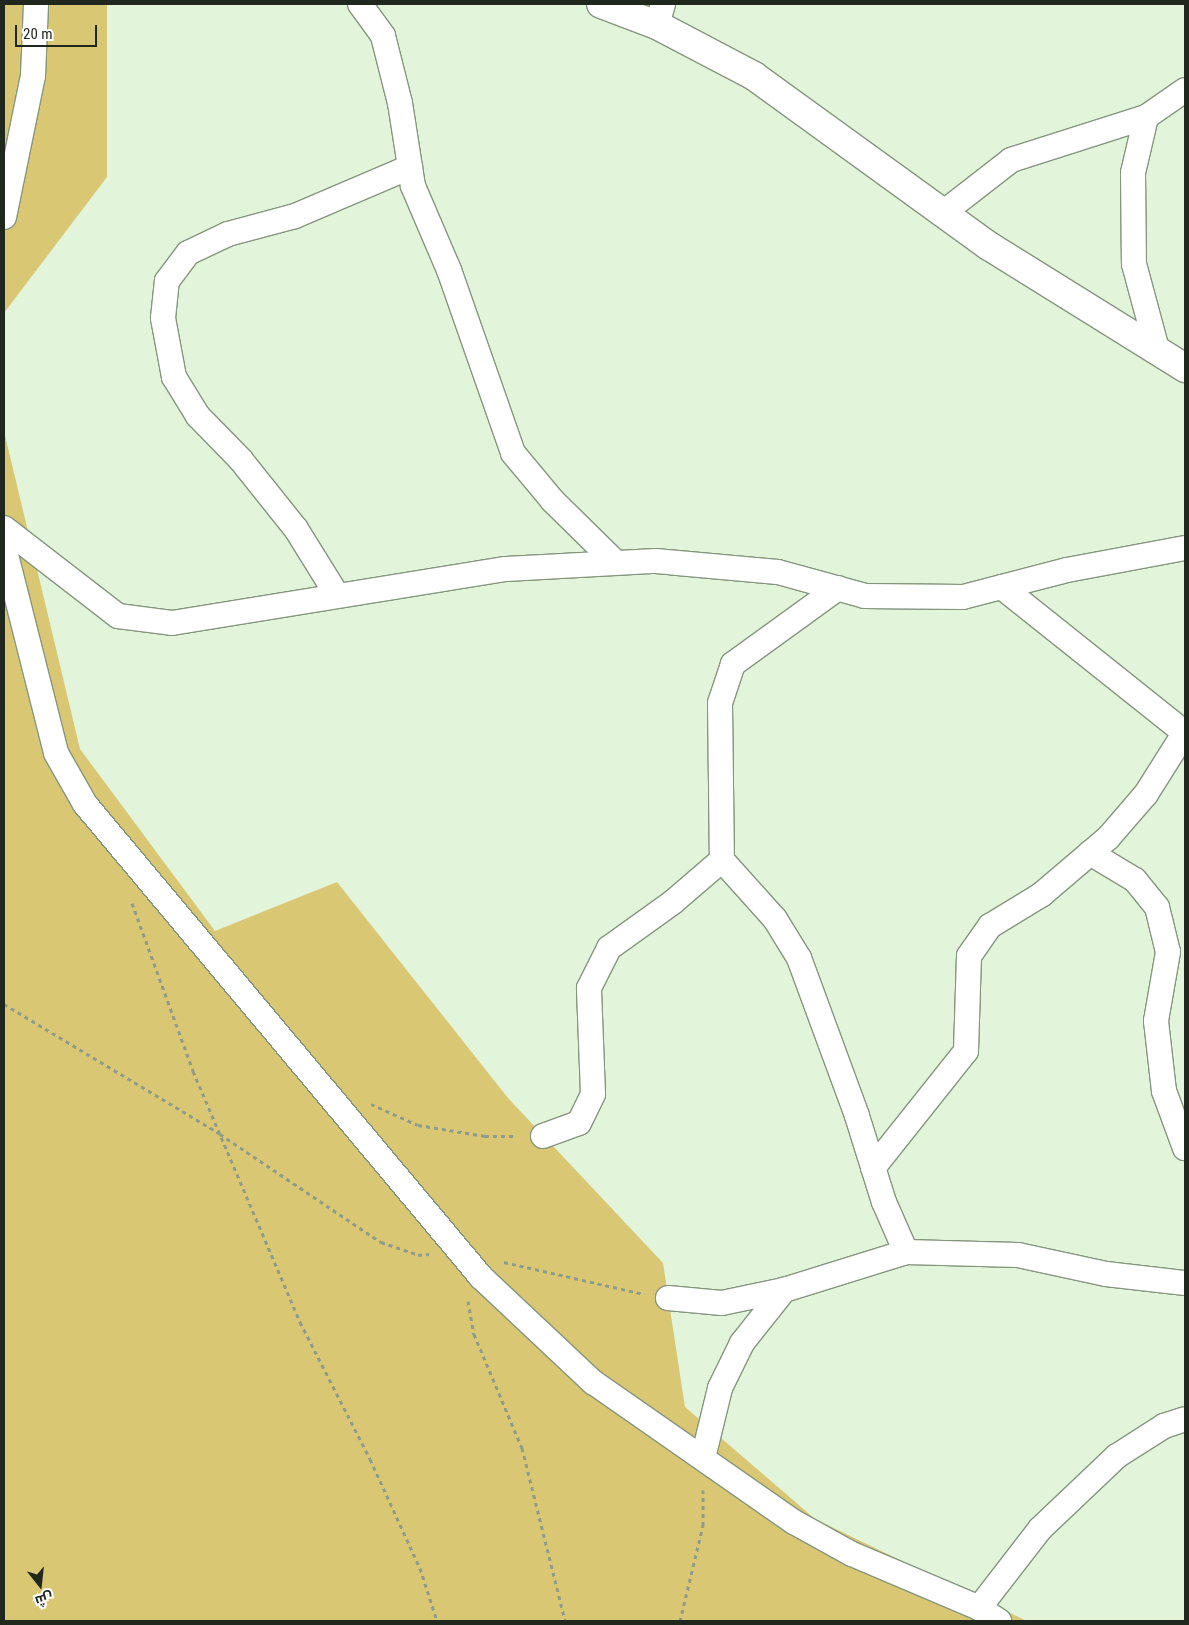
<!DOCTYPE html>
<meta charset="utf-8">
<style>
body{margin:0}
#map{position:relative;width:1189px;height:1625px;overflow:hidden;background:#e2f5db;font-family:"Roboto Condensed",Cairo,sans-serif}
div>[style]{position:absolute}
[style*='--x']{left:calc(var(--x)*1px);top:calc(var(--y)*1px);width:calc(var(--w)*1px);rotate:calc(var(--a)*1deg)}
.green>*{inset:0;background:#dac773}
.path>*{height:3px;margin-top:-1.5px;transform-origin:0;background:repeating-linear-gradient(90deg,#8e9c89 0 4px,transparent 0 8px)}
.roads{filter:drop-shadow(1px 0 #85967e) drop-shadow(-1px 0 #85967e) drop-shadow(0 1px #85967e) drop-shadow(0 -1px #85967e)}
.street>*{height:24px;margin:-12px;padding:0 12px;transform-origin:12px;border-radius:12px;background:#fff}
.secondary>*{height:28px;margin:-14px;padding:0 14px;transform-origin:14px;border-radius:14px;background:#fff}
span{translate:-50% -50%;white-space:nowrap;text-align:center;line-height:1.15;-webkit-text-stroke:4.5px #fff;paint-order:stroke}
.frame{position:absolute;inset:0;border:5px solid #20271d;pointer-events:none}
.north{position:absolute;left:15px;top:1560px;width:50px;height:50px;-webkit-text-stroke:4px #fff;paint-order:stroke;rotate:164deg;font-size:14px;font-weight:700;line-height:20px;text-align:center;color:#20271d}
.north::after{content:'';display:block;margin:auto;width:18px;height:22px;background:#20271d;clip-path:polygon(50% 0,100% 100%,50% 72%,0 100%)}
.scale{position:absolute;left:15px;top:25px;width:82px;height:22px;box-sizing:border-box;border:2px solid #20271d;border-top:0;padding-left:6px;font-size:15px;line-height:18px;white-space:nowrap;color:#20271d;-webkit-text-stroke:4px #fff;paint-order:stroke}
</style>
<div id="map">
<div class="green">
<i style="clip-path:polygon(4px 4px,107px 4px,107px 177px,4px 313px)"></i>
<i style="clip-path:polygon(4px 431px,80px 749px,215px 931px,337px 882px,508px 1098px,663px 1263px,685px 1407px,815px 1519px,1027px 1621px,4px 1621px)"></i>
</div>
<div class="path">
<i style="--x:132;--y:903;--w:179;--a:70"></i>
<i style="--x:193;--y:1071;--w:273;--a:66.9"></i>
<i style="--x:300;--y:1322;--w:154;--a:62.9"></i>
<i style="--x:370;--y:1459;--w:120;--a:65.4"></i>
<i style="--x:420;--y:1568;--w:56;--a:72.2"></i>
<i style="--x:4;--y:1004;--w:252;--a:31"></i>
<i style="--x:220;--y:1134;--w:194;--a:33.9"></i>
<i style="--x:381;--y:1242;--w:39;--a:19"></i>
<i style="--x:418;--y:1255;--w:11;--a:-5"></i>
<i style="--x:371;--y:1104;--w:51;--a:24.1"></i>
<i style="--x:418;--y:1125;--w:68;--a:9.3"></i>
<i style="--x:485;--y:1136;--w:32;--a:0"></i>
<i style="--x:504;--y:1262;--w:144;--a:12.9"></i>
<i style="--x:468;--y:1301;--w:34;--a:80"></i>
<i style="--x:474;--y:1334;--w:124;--a:67.2"></i>
<i style="--x:522;--y:1448;--w:178;--a:76"></i>
<i style="--x:680;--y:1621;--w:99;--a:-76.5"></i>
<i style="--x:703;--y:1525;--w:35;--a:-90"></i>
</div>
<div class="roads">
<div class="street">
<i style="--x:360;--y:4;--w:39;--a:54"></i>
<i style="--x:383;--y:36;--w:69;--a:75.8"></i>
<i style="--x:400;--y:103;--w:84;--a:81.1"></i>
<i style="--x:413;--y:186;--w:91;--a:66.8"></i>
<i style="--x:449;--y:270;--w:194;--a:70.7"></i>
<i style="--x:513;--y:453;--w:62;--a:50.2"></i>
<i style="--x:553;--y:501;--w:88;--a:44.5"></i>
<i style="--x:657;--y:25;--w:22;--a:-74"></i>
<i style="--x:1146;--y:117;--w:57;--a:103.1"></i>
<i style="--x:1133;--y:173;--w:91;--a:89.4"></i>
<i style="--x:1134;--y:264;--w:92;--a:74.9"></i>
<i style="--x:943;--y:213;--w:86;--a:-37.9"></i>
<i style="--x:1011;--y:160;--w:142;--a:-17.7"></i>
<i style="--x:1146;--y:117;--w:47;--a:-34.7"></i>
<i style="--x:4;--y:217;--w:144;--a:-78.4"></i>
<i style="--x:33;--y:76;--w:72;--a:-87.6"></i>
<i style="--x:4;--y:528;--w:144;--a:37.7"></i>
<i style="--x:118;--y:616;--w:54;--a:7.4"></i>
<i style="--x:172;--y:623;--w:338;--a:-9.2"></i>
<i style="--x:506;--y:569;--w:150;--a:-3.1"></i>
<i style="--x:656;--y:561;--w:122;--a:5.2"></i>
<i style="--x:778;--y:572;--w:90;--a:15.4"></i>
<i style="--x:865;--y:596;--w:98;--a:0.6"></i>
<i style="--x:963;--y:597;--w:107;--a:-14.6"></i>
<i style="--x:1067;--y:570;--w:120;--a:-10.6"></i>
<i style="--x:4;--y:547;--w:212;--a:75.8"></i>
<i style="--x:56;--y:753;--w:59;--a:60.4"></i>
<i style="--x:85;--y:804;--w:617;--a:50.06"></i>
<i style="--x:481;--y:1277;--w:154;--a:43.2"></i>
<i style="--x:593;--y:1382;--w:245;--a:34.9"></i>
<i style="--x:794;--y:1522;--w:66;--a:28.9"></i>
<i style="--x:852;--y:1554;--w:138;--a:23"></i>
<i style="--x:979;--y:1608;--w:24;--a:33"></i>
<i style="--x:1002;--y:587;--w:234;--a:38.6"></i>
<i style="--x:838;--y:588;--w:130;--a:144.1"></i>
<i style="--x:733;--y:664;--w:41;--a:108.4"></i>
<i style="--x:720;--y:703;--w:157;--a:89.3"></i>
<i style="--x:722;--y:860;--w:79;--a:48.1"></i>
<i style="--x:775;--y:919;--w:46;--a:58.4"></i>
<i style="--x:799;--y:958;--w:168;--a:69.8"></i>
<i style="--x:857;--y:1116;--w:90;--a:72.6"></i>
<i style="--x:884;--y:1202;--w:55;--a:66.3"></i>
<i style="--x:337;--y:595;--w:78;--a:-121.8"></i>
<i style="--x:296;--y:529;--w:88;--a:-128.6"></i>
<i style="--x:241;--y:460;--w:62;--a:-134.3"></i>
<i style="--x:198;--y:416;--w:46;--a:-121.6"></i>
<i style="--x:174;--y:377;--w:60;--a:-100.6"></i>
<i style="--x:163;--y:318;--w:37;--a:-84"></i>
<i style="--x:167;--y:281;--w:35;--a:-53"></i>
<i style="--x:188;--y:253;--w:44;--a:-25.4"></i>
<i style="--x:228;--y:234;--w:69;--a:-15"></i>
<i style="--x:295;--y:216;--w:125;--a:-23.1"></i>
<i style="--x:1090;--y:853;--w:52;--a:31"></i>
<i style="--x:1135;--y:880;--w:35;--a:51"></i>
<i style="--x:1157;--y:907;--w:46;--a:76.3"></i>
<i style="--x:1168;--y:952;--w:70;--a:99.9"></i>
<i style="--x:1156;--y:1021;--w:70;--a:83.5"></i>
<i style="--x:1164;--y:1091;--w:61;--a:69.8"></i>
<i style="--x:543;--y:1136;--w:38;--a:-20"></i>
<i style="--x:579;--y:1123;--w:32;--a:-64"></i>
<i style="--x:593;--y:1094;--w:106;--a:-92.2"></i>
<i style="--x:589;--y:988;--w:45;--a:-63.4"></i>
<i style="--x:609;--y:948;--w:79;--a:-35.7"></i>
<i style="--x:673;--y:902;--w:65;--a:-40.6"></i>
<i style="--x:873;--y:1168;--w:149;--a:-51.5"></i>
<i style="--x:966;--y:1051;--w:95;--a:-88.2"></i>
<i style="--x:969;--y:956;--w:37;--a:-55"></i>
<i style="--x:990;--y:926;--w:60;--a:-31.3"></i>
<i style="--x:1041;--y:895;--w:88;--a:-40.4"></i>
<i style="--x:1108;--y:838;--w:58;--a:-49.2"></i>
<i style="--x:1146;--y:794;--w:73;--a:-57.8"></i>
<i style="--x:668;--y:1298;--w:54;--a:5.3"></i>
<i style="--x:722;--y:1303;--w:63;--a:-11.8"></i>
<i style="--x:784;--y:1290;--w:128;--a:-17.3"></i>
<i style="--x:906;--y:1252;--w:112;--a:1.5"></i>
<i style="--x:1018;--y:1255;--w:90;--a:12.2"></i>
<i style="--x:1106;--y:1274;--w:80;--a:6.5"></i>
<i style="--x:703;--y:1458;--w:72;--a:-76.3"></i>
<i style="--x:720;--y:1388;--w:50;--a:-63.9"></i>
<i style="--x:742;--y:1343;--w:68;--a:-51.6"></i>
<i style="--x:979;--y:1608;--w:100;--a:-52.3"></i>
<i style="--x:1040;--y:1529;--w:106;--a:-43.5"></i>
<i style="--x:1117;--y:1456;--w:56;--a:-32.6"></i>
<i style="--x:1164;--y:1426;--w:22;--a:-18"></i>
</div>
<div class="secondary">
<i style="--x:601;--y:4;--w:60;--a:20.6"></i>
<i style="--x:657;--y:25;--w:110;--a:27.7"></i>
<i style="--x:754;--y:76;--w:290;--a:35.9"></i>
<i style="--x:989;--y:246;--w:231;--a:31.9"></i>
</div>
</div>
<div class="frame"></div>
<div class="north">ش</div>
<div class="scale">20 m</div>
</div>
